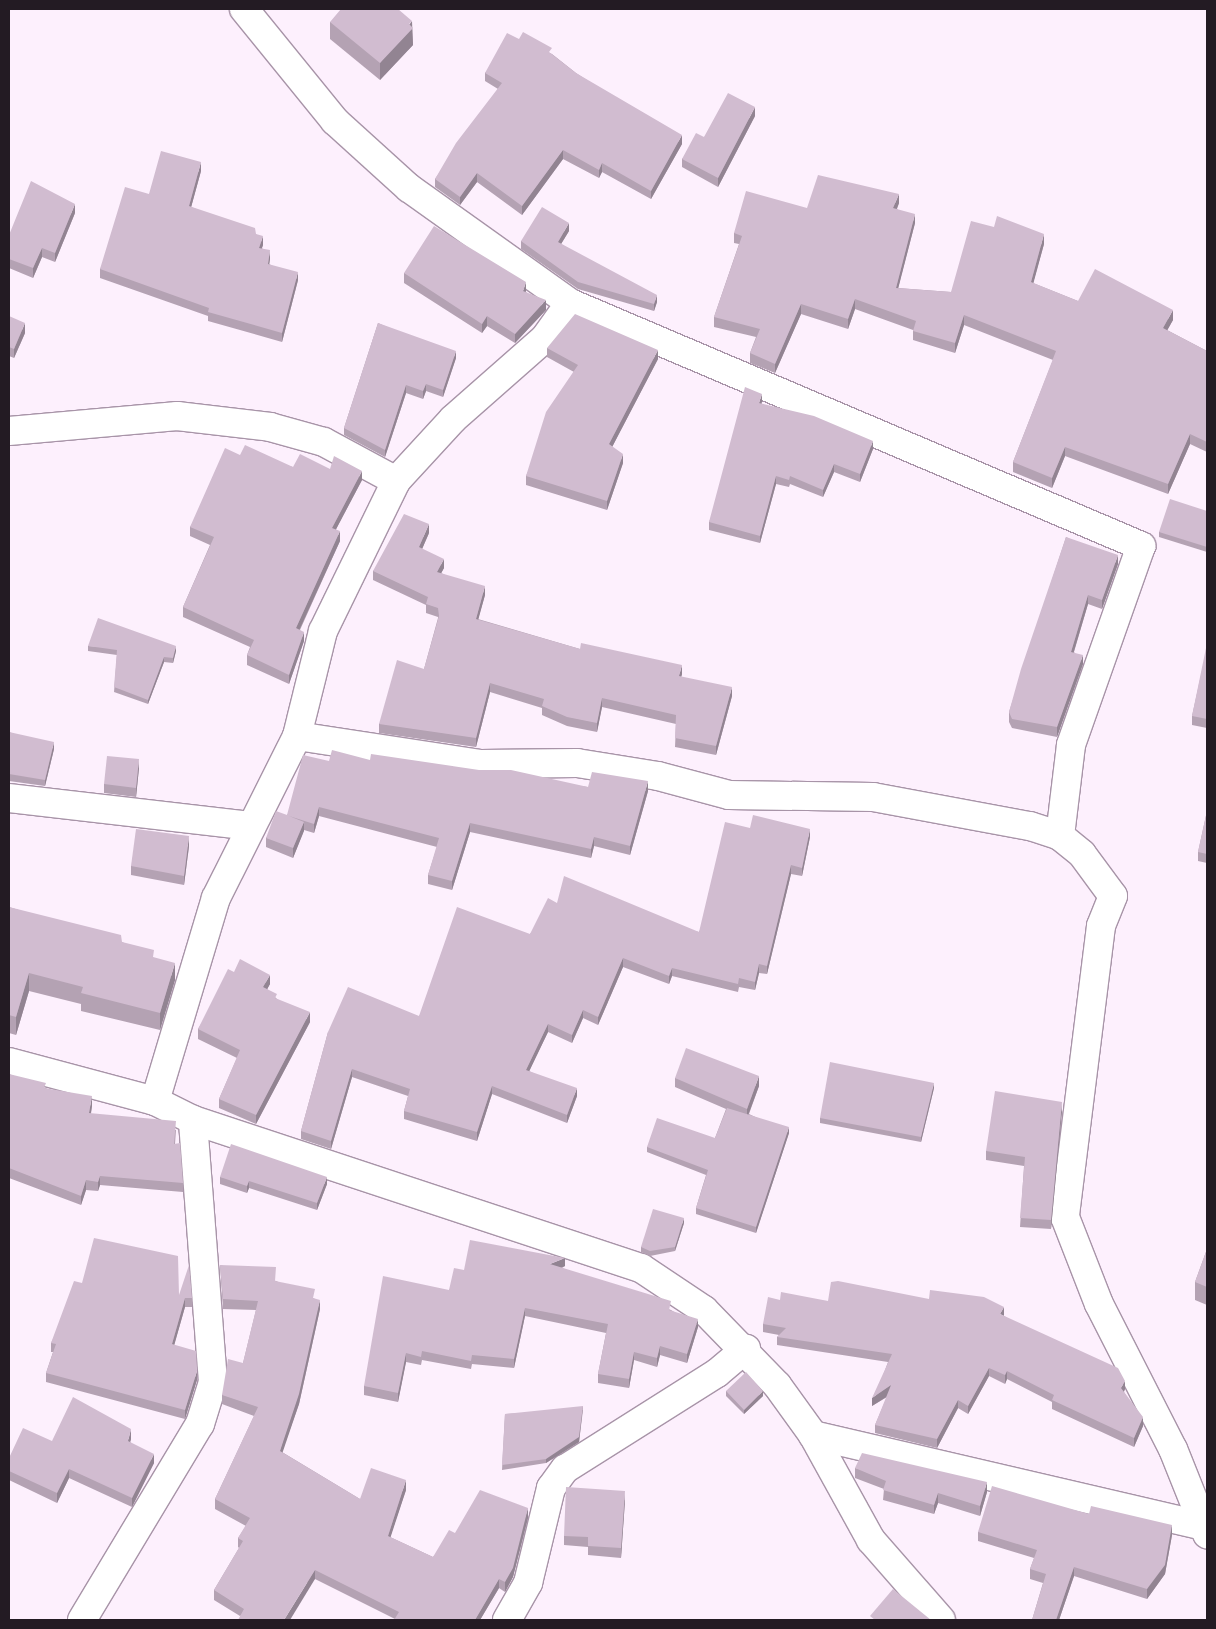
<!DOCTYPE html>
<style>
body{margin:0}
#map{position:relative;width:1216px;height:1629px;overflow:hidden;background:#fdf0fd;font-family:"PT Sans Narrow",sans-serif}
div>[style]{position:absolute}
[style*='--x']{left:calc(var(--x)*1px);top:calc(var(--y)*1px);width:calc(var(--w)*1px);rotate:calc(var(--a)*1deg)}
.roads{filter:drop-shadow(1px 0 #a894a8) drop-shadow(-1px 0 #a894a8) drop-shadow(0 1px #a894a8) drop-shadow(0 -1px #a894a8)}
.minor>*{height:28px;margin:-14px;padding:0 14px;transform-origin:14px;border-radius:14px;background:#fff}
.wall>*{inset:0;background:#b4a2b3}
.shaded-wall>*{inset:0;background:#928492}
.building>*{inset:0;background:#d1bcd0}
span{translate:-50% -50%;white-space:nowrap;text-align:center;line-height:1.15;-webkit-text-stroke:4px #fdf0fd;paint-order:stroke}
.frame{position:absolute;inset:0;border:10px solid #231b23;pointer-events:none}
</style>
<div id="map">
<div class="roads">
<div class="minor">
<i style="--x:244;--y:9;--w:144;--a:50.9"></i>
<i style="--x:335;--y:121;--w:100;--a:42.2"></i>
<i style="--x:409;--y:188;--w:198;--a:35.5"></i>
<i style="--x:570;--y:303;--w:621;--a:23.05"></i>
<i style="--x:1141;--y:546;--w:211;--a:109.4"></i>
<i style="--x:1071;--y:745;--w:92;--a:96.9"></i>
<i style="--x:9;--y:431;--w:169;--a:-5.1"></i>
<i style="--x:177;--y:416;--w:94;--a:6.7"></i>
<i style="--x:270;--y:427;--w:56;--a:15.5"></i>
<i style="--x:324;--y:442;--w:82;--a:28.4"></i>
<i style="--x:297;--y:736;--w:186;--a:8.7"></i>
<i style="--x:481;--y:764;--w:96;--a:-0.6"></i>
<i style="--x:577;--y:763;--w:82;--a:9.1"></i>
<i style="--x:658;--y:776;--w:73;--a:15"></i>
<i style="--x:729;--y:795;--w:144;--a:0.8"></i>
<i style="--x:873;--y:797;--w:160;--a:10.5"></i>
<i style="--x:1030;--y:826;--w:32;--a:18"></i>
<i style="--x:1060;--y:836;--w:28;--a:39"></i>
<i style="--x:1082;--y:854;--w:52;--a:53.6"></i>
<i style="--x:1113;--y:896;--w:32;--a:112"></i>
<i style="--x:1101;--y:926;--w:293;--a:97.1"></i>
<i style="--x:1065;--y:1217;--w:93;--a:68.7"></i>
<i style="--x:1099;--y:1304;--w:163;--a:63"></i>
<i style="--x:1173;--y:1449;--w:92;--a:68.2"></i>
<i style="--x:9;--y:798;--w:244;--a:6.6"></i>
<i style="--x:9;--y:1062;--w:151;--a:15"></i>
<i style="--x:155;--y:1101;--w:42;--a:26.6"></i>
<i style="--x:193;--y:1120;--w:472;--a:18.3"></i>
<i style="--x:641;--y:1268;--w:76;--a:33.7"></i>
<i style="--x:704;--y:1310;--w:105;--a:45.8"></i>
<i style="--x:777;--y:1385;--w:62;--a:54.2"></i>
<i style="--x:813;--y:1435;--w:120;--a:61.1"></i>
<i style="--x:871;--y:1540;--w:106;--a:48.8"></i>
<i style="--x:155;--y:1101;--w:212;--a:-73.3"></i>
<i style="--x:216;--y:898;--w:181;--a:-63.4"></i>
<i style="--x:297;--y:736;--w:108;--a:-76.1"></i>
<i style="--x:323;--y:631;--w:167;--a:-64"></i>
<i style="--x:396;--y:481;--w:84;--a:-47.4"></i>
<i style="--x:453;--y:419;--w:123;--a:-41.4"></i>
<i style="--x:545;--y:338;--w:43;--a:-54.5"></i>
<i style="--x:813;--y:1435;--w:401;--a:13.1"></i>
<i style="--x:82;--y:1620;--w:229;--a:-59"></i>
<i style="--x:200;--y:1424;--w:44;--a:-72.8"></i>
<i style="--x:213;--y:1382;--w:263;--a:-94.4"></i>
<i style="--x:507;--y:1620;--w:43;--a:-60.4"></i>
<i style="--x:528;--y:1583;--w:98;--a:-76.4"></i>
<i style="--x:551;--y:1488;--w:24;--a:-54"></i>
<i style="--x:565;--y:1469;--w:180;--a:-32.3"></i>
<i style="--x:717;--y:1373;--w:38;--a:-40"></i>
</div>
</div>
<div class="wall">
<i style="clip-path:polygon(330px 22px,412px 27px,413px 45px,380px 80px,330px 39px)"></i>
<i style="clip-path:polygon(519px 39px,552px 54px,576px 73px,682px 144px,651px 199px,602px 172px,599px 178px,563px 159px,522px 215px,477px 182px,460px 205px,435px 187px,435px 179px,498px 89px,485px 81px,485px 73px)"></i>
<i style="clip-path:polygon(755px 116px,718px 187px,682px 167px,682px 159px,704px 137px)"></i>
<i style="clip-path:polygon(201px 171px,191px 207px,256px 234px,263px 245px,262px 248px,270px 259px,269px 264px,298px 280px,282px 342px,208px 321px,208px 316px,100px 278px,100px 269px,149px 194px)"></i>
<i style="clip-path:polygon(899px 203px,897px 209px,915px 223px,898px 288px,951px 292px,1044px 244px,1033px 283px,1078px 301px,1173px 320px,1167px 330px,1207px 351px,1207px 452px,1190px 444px,1168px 494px,1065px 456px,1052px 488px,1013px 472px,1013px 462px,1053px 360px,964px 325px,955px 353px,913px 340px,913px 330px,855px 309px,848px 329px,801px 314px,775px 373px,750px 363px,750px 353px,756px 337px,714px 327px,714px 317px,739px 244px,734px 243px,734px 233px,807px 208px)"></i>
<i style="clip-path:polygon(75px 213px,55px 262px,42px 257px,33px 278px,9px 268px,9px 235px)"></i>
<i style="clip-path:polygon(569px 231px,561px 244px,657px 302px,654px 311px,578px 289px,521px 249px,521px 241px)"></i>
<i style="clip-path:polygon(404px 273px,526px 292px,546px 310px,515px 343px,487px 326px,482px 333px,404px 283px)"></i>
<i style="clip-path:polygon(9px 316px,25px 333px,14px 358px,9px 356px)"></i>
<i style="clip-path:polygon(378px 323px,456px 358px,443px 397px,426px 391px,423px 399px,406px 393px,385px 457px,344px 435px,344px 428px)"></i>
<i style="clip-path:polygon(547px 348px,658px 359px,612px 447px,623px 463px,607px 510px,526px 485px,526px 476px,574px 372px,547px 357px)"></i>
<i style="clip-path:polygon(762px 402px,762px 404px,873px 449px,860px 482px,834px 472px,823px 497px,790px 484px,789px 487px,776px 484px,760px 543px,709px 530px,709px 522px)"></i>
<i style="clip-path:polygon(240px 455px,293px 467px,330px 469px,362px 480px,336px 529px,340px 541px,300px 630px,304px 641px,289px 684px,247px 665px,247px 655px,250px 647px,183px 617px,183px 607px,210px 545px,190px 536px,190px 527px)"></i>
<i style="clip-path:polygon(1207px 511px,1207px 552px,1159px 537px,1159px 532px)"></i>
<i style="clip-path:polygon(429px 533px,422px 549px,444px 568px,441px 573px,485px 595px,478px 619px,580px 649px,682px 674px,681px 677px,732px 696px,716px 755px,675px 747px,676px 724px,602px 707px,597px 732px,567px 726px,542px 715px,542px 708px,490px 692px,476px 747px,379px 733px,379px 724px,424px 669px,438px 618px,438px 617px,426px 613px,426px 605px,373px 580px,373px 571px)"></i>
<i style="clip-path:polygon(1066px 537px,1118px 564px,1102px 609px,1088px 604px,1074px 652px,1083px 664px,1057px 737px,1012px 728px,1009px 722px,1009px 712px)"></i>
<i style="clip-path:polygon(88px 646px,176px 651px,173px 663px,164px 662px,148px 704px,114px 692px,117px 655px,88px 651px)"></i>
<i style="clip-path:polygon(1207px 648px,1207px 728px,1192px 725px,1192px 716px)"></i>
<i style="clip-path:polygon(9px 732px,54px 749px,45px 786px,9px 781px)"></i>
<i style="clip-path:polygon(370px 760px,588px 787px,648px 791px,630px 855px,594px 846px,591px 858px,470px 832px,452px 890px,428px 884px,428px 875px,437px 847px,319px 816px,314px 833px,304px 830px,293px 858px,266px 847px,266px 838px,287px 815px,329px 761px)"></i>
<i style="clip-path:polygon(139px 768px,136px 797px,104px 793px,104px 784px)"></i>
<i style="clip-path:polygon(1207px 811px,1207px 863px,1198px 861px,1198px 852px)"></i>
<i style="clip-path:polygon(750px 828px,810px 837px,802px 876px,791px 874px,767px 974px,759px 973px,755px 990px,739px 987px,738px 992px,672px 976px,669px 984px,623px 967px,598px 1025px,583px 1018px,572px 1043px,548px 1032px,529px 1071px,577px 1096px,567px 1123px,492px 1094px,477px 1141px,404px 1119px,404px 1111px,408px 1096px,352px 1077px,331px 1149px,301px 1139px,301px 1131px,328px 1032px,419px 1016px,530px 934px,557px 903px,699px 932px)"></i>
<i style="clip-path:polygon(189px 846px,184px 885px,131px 875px,131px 866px)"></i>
<i style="clip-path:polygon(9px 907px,122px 942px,154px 958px,175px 980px,160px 1030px,81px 1011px,81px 1004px,29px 991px,16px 1035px,9px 1033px)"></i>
<i style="clip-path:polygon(234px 972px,270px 984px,267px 989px,277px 999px,310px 1022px,256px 1124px,219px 1108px,219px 1099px,237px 1058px,198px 1039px,198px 1029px)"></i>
<i style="clip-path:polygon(9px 1074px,92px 1106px,91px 1114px,176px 1130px,175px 1144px,183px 1183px,183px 1192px,100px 1185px,98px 1191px,86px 1190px,81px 1205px,9px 1178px)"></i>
<i style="clip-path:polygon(675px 1078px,759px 1086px,749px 1114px,789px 1133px,756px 1233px,696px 1214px,696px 1208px,706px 1175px,647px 1152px,647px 1147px,715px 1138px,726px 1109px,675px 1087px)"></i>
<i style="clip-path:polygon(934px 1088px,921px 1142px,820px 1123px,820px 1118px)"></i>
<i style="clip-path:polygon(1062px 1111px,1051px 1229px,1020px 1227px,1024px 1166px,986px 1160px,986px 1151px)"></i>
<i style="clip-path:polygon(220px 1177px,327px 1184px,317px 1210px,249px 1188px,247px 1193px,220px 1184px)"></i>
<i style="clip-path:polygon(684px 1223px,675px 1251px,650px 1256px,641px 1252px,641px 1247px)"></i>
<i style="clip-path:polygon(1207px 1249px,1207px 1305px,1195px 1300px,1195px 1282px)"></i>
<i style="clip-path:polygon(220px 1265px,276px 1281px,315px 1299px,320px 1309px,299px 1404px,282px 1452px,360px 1499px,406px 1490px,390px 1537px,433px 1557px,455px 1533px,528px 1518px,513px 1577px,505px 1592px,499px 1588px,480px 1620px,394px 1620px,395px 1619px,315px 1579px,240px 1616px,214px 1600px,214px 1590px,239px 1548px,238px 1547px,238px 1538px,246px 1526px,215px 1509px,215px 1499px,254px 1416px,222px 1404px,222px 1395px,243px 1363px,256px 1310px,223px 1309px)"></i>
<i style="clip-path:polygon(565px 1266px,562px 1268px,671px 1310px,698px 1327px,687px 1363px,660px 1355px,657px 1367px,634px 1360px,629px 1388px,598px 1383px,598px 1374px,606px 1333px,525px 1316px,514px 1368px,472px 1364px,471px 1369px,422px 1360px,421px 1365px,406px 1362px,398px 1402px,364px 1395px,364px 1386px,449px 1290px,464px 1270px)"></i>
<i style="clip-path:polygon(82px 1283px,179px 1295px,192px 1298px,192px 1307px,185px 1307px,174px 1345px,197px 1380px,185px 1419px,46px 1382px,46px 1373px,53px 1352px,51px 1352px,51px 1343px)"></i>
<i style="clip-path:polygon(780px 1300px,828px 1301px,1004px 1316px,1125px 1389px,1124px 1392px,1143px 1426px,1134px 1447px,1052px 1409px,1052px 1402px,1007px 1379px,1005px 1384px,989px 1376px,968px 1414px,958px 1408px,937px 1448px,875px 1433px,875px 1425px,887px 1397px,872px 1406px,888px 1362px,777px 1345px,777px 1337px,779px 1335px,763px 1332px,763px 1324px)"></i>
<i style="clip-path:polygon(726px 1391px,763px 1396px,744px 1414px,726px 1396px)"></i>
<i style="clip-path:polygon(583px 1410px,579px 1442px,546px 1463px,502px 1470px,505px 1414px)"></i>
<i style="clip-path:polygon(131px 1439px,130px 1442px,154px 1463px,132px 1507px,69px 1478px,57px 1503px,9px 1480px,9px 1458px,52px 1441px)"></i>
<i style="clip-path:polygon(855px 1468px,987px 1492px,980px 1516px,938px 1503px,934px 1514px,883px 1500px,884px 1489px,855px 1478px)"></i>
<i style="clip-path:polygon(625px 1500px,621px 1558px,588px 1555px,588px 1547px,564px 1545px,564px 1536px)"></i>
<i style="clip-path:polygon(1089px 1514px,1172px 1535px,1165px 1574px,1147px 1599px,1074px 1576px,1059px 1620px,1032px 1620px,1043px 1583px,1030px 1579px,1030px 1569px,1034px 1558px,978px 1541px,978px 1532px)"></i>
</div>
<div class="shaded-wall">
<i style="clip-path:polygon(412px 21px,413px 45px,380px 80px,380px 63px)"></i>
<i style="clip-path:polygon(755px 107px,755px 116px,718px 187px,718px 178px)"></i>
<i style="clip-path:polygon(682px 135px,682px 144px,651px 199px,651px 191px)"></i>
<i style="clip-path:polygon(563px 150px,563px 159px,522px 215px,522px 206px)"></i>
<i style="clip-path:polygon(201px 162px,201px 171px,189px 215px,189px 206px)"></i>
<i style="clip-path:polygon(602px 163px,602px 172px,599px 178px,599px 170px)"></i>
<i style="clip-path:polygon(477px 173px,477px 182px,460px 205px,460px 197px)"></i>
<i style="clip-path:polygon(899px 194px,899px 203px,893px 218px,893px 208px)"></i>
<i style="clip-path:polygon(75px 204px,75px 213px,55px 262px,55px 253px)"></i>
<i style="clip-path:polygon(915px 214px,915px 223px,896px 297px,896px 288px)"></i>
<i style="clip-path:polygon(569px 223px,569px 231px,558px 249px,558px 242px)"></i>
<i style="clip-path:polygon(1044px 234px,1044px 244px,1031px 292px,1031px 282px)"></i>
<i style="clip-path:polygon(263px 236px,263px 245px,259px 256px,259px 248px)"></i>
<i style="clip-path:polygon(42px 248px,42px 257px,33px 278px,33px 268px)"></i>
<i style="clip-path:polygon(270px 250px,270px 259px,268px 273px,268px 264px)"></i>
<i style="clip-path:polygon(298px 272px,298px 280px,282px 342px,282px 333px)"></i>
<i style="clip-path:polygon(526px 282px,526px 291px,523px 300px,523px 291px)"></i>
<i style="clip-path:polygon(657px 295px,657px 302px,654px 311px,654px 304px)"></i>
<i style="clip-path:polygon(855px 299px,855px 309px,848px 329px,848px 319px)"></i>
<i style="clip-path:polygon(546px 300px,546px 310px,515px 343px,515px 334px)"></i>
<i style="clip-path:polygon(801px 304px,801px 314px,775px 373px,775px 364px)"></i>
<i style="clip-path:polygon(1173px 310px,1173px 320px,1163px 338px,1163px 328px)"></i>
<i style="clip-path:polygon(964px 315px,964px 325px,955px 353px,955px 343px)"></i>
<i style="clip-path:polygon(487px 316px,487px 326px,482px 333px,482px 324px)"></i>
<i style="clip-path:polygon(25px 323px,25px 333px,14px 358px,14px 349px)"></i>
<i style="clip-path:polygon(658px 350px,658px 359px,609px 453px,609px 444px)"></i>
<i style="clip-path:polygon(456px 351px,456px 358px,443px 397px,443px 390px)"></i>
<i style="clip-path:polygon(426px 384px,426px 391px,423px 399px,423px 391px)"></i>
<i style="clip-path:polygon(406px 385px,406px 393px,385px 457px,385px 450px)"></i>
<i style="clip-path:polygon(762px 394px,762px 402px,759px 410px,759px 403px)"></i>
<i style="clip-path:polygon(1190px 434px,1190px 444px,1168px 494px,1168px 484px)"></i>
<i style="clip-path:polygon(873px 441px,873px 449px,860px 482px,860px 474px)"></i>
<i style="clip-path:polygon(1065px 447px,1065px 456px,1052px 488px,1052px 478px)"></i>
<i style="clip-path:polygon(623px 454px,623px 463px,607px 510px,607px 501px)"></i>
<i style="clip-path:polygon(834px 464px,834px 472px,823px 497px,823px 490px)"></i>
<i style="clip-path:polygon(362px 471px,362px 480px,332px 537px,332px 528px)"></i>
<i style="clip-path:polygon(776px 476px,776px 484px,760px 543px,760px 536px)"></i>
<i style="clip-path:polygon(429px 524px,429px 533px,419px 556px,419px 547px)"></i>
<i style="clip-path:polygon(340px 531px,340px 541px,296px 637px,296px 628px)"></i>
<i style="clip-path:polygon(1118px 555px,1118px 564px,1102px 609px,1102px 600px)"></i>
<i style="clip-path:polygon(444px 559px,444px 568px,437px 581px,437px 572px)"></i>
<i style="clip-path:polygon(485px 586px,485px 595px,476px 628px,476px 619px)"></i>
<i style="clip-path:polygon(1088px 595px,1088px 604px,1071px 661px,1071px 652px)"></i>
<i style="clip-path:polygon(304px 632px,304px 641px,289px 684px,289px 675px)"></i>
<i style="clip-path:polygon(176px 646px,176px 651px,173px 663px,173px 658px)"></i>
<i style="clip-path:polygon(1083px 655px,1083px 664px,1057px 737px,1057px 727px)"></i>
<i style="clip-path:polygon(164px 657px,164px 662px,148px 704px,148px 700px)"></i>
<i style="clip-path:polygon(682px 665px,682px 674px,679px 685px,679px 676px)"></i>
<i style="clip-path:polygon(490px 683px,490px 692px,476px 747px,476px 738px)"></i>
<i style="clip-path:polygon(732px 687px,732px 696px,716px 755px,716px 746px)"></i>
<i style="clip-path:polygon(602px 698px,602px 707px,597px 732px,597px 723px)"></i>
<i style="clip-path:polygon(54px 742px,54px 749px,45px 786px,45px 780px)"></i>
<i style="clip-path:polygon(139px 759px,139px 768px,136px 797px,136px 788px)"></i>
<i style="clip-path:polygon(648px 781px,648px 791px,630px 855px,630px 846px)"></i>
<i style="clip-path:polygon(319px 807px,319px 816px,314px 833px,314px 824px)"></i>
<i style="clip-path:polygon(304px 822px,304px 831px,293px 858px,293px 848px)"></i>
<i style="clip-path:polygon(470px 823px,470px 832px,452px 890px,452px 881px)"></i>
<i style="clip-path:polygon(810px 829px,810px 837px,802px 876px,802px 868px)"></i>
<i style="clip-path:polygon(189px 836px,189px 846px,184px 885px,184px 876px)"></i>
<i style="clip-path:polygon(594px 837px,594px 846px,591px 858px,591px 849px)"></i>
<i style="clip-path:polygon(791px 865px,791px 874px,767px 974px,767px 966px)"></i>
<i style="clip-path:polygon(623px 958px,623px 967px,598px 1025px,598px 1017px)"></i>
<i style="clip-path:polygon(175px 963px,175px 980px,160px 1030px,160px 1013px)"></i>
<i style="clip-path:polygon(759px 964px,759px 973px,755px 990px,755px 982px)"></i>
<i style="clip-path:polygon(672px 968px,672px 976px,669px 984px,669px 976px)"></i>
<i style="clip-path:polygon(29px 973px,29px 991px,16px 1035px,16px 1017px)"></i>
<i style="clip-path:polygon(270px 975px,270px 984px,263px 997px,263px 987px)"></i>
<i style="clip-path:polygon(583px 1010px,583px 1018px,572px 1043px,572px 1035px)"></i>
<i style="clip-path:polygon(310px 1012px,310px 1022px,256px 1124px,256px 1115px)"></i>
<i style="clip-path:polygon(548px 1024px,548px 1032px,526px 1078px,526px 1070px)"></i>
<i style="clip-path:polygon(352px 1069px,352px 1077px,331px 1149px,331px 1141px)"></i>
<i style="clip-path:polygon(759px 1076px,759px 1086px,747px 1118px,747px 1109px)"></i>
<i style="clip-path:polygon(934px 1083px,934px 1088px,921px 1142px,921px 1137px)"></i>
<i style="clip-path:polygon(492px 1086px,492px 1094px,477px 1141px,477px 1132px)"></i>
<i style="clip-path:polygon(577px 1088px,577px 1096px,567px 1123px,567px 1115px)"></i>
<i style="clip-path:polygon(92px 1096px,92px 1106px,89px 1123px,89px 1113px)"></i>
<i style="clip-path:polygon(1062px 1102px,1062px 1111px,1051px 1229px,1051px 1220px)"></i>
<i style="clip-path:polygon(789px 1127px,789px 1133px,756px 1233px,756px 1227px)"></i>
<i style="clip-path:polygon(100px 1176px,100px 1185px,98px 1191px,98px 1182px)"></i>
<i style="clip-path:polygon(327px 1177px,327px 1184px,317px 1210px,317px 1203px)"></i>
<i style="clip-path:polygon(86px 1180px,86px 1190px,81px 1205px,81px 1196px)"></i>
<i style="clip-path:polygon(249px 1181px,249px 1188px,247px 1193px,247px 1186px)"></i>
<i style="clip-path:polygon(684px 1218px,684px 1223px,675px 1251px,675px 1247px)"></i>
<i style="clip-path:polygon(565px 1258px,565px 1266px,550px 1272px,550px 1264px)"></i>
<i style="clip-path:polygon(185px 1298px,185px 1307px,172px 1353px,172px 1344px)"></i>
<i style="clip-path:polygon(320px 1300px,320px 1309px,299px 1404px,280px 1460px,280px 1451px)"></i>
<i style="clip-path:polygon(1004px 1307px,1004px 1316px,1000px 1314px)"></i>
<i style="clip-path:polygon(525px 1308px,525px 1316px,514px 1368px,514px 1359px)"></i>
<i style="clip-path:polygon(698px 1319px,698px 1327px,687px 1363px,687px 1354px)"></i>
<i style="clip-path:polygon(660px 1346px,660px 1355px,657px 1367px,657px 1358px)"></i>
<i style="clip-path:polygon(634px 1352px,634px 1360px,629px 1388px,629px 1379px)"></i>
<i style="clip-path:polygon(406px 1353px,406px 1362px,398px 1402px,398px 1393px)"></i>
<i style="clip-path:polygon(989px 1368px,989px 1376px,968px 1414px,968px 1406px)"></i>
<i style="clip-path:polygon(197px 1371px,197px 1380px,185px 1419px,185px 1410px)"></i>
<i style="clip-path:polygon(1007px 1371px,1007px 1379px,1005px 1384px,1005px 1375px)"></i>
<i style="clip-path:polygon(1125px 1381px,1125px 1389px,1121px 1397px,1121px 1388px)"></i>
<i style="clip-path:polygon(891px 1385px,891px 1394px,872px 1406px,872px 1398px)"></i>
<i style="clip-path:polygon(763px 1391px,763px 1396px,744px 1414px,744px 1410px)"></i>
<i style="clip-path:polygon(958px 1400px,958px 1408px,937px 1448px,937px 1439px)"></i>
<i style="clip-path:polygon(583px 1406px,579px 1442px,546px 1463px,546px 1459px)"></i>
<i style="clip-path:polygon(1143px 1417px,1143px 1426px,1134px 1447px,1134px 1438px)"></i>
<i style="clip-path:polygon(131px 1429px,131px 1439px,128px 1450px,128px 1441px)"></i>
<i style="clip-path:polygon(154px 1454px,154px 1463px,132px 1507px,132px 1498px)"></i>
<i style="clip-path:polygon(69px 1469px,69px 1478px,57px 1503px,57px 1493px)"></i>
<i style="clip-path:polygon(406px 1480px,406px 1490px,388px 1545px,388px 1536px)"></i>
<i style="clip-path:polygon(987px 1482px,987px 1492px,980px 1516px,980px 1506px)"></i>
<i style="clip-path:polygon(625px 1491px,625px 1500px,621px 1558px,621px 1548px)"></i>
<i style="clip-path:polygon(938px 1493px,938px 1503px,934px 1514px,934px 1505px)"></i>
<i style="clip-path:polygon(528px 1508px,528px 1518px,513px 1577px,505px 1592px,505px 1582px)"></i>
<i style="clip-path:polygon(1172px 1525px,1172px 1535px,1165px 1574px,1147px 1599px,1147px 1589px)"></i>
<i style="clip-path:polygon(1074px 1567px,1074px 1576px,1059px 1620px,1056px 1620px)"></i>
<i style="clip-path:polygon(315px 1570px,315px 1579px,290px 1620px,284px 1620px)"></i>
<i style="clip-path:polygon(499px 1579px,499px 1588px,480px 1620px,475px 1620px)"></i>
</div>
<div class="building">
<i style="clip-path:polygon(341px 9px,398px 9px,412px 21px,409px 24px,413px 28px,380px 63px,330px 22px)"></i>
<i style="clip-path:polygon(523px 32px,552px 48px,549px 52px,576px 73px,682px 135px,651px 191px,602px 163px,599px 170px,563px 150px,522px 206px,477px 173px,460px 197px,435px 179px,456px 143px,502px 83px,485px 73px,507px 33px,519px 39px)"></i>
<i style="clip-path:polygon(728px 93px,755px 107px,718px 178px,682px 159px,696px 133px,704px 137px)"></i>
<i style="clip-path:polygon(161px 151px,201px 162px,189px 206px,255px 228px,256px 234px,263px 236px,259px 248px,270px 250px,268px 264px,298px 272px,282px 333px,208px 312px,209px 308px,100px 269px,125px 187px,149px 194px)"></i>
<i style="clip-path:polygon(818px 175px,899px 194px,893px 208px,915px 214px,896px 288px,951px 292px,971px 221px,994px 227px,997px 216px,1044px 234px,1031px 282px,1078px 301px,1095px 269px,1173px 310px,1163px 328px,1207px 351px,1207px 442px,1190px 434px,1168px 484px,1065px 447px,1052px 478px,1013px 462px,1056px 351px,964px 315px,955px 343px,913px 331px,916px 321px,855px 299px,848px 319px,801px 304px,775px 364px,750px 353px,760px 329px,714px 317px,742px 236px,734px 233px,746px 191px,807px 208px)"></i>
<i style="clip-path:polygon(31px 181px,75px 204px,55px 253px,42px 248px,33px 268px,9px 259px,9px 235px)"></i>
<i style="clip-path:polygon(542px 207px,569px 223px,558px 242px,657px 295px,654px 304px,578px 282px,521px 241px)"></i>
<i style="clip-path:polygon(434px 226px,526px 282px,523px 291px,546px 300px,515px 334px,487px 316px,482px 324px,404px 273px)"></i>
<i style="clip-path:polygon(575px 314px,658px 350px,609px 444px,623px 454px,607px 501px,526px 476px,546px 412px,578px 365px,547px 348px)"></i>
<i style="clip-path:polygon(9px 316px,25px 323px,14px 349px,9px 347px)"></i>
<i style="clip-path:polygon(378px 323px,456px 351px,443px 390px,426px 384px,423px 391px,406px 385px,385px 450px,344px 428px)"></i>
<i style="clip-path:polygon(745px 387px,762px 394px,759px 403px,814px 416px,873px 441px,860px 474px,834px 464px,823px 490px,790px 476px,789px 480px,776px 476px,760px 536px,709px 522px)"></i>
<i style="clip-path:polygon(245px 445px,293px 467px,300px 454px,330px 469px,334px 456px,362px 471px,332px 528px,340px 531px,296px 628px,304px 632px,289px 675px,247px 655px,254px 640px,183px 607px,214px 537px,190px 527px,225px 448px,240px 455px)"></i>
<i style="clip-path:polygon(1170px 499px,1207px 511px,1207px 547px,1159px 532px)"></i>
<i style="clip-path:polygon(404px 514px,429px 524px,419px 547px,444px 559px,437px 572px,485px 586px,476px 619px,580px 649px,581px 643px,682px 665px,679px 676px,732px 687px,716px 746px,675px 738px,676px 715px,602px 698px,597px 723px,567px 717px,542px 706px,544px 699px,490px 683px,476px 738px,379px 724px,397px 660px,424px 669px,439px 616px,438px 608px,426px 604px,428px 597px,373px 571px)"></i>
<i style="clip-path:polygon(1066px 537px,1118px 555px,1102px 600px,1088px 595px,1071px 652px,1083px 655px,1057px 727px,1012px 719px,1009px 712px,1021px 669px)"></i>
<i style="clip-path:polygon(98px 618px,176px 646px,173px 658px,164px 657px,148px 700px,114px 687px,117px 650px,88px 646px)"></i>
<i style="clip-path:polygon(1206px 648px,1207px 648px,1207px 719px,1192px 716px)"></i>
<i style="clip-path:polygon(9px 732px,54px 742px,45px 780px,9px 774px)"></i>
<i style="clip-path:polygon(332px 750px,370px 760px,371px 754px,479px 770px,511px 770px,588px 787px,592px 772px,648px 781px,630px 846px,594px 837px,591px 849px,470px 823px,452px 881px,428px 875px,439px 838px,319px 807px,314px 824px,289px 816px,304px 822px,293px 848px,266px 838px,276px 811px,287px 815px,303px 755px,329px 761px)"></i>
<i style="clip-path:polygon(107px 756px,139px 759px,136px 788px,104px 784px)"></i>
<i style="clip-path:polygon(1207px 811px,1207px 854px,1198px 852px)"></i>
<i style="clip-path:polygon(753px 815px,810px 829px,802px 868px,791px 865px,767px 966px,759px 964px,755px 982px,739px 978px,738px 984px,672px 968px,669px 976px,623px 958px,598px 1017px,583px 1010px,572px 1035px,548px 1024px,526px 1070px,577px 1088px,567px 1115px,492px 1086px,477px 1132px,404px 1111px,410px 1089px,352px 1069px,331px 1141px,301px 1131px,328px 1032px,348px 987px,419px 1016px,457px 907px,530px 934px,548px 898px,557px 903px,564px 876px,699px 932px,725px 822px,750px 828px)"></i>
<i style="clip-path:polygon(136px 829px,189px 836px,184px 876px,131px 866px)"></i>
<i style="clip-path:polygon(9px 907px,121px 935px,122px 942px,154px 950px,153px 957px,175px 963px,160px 1013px,81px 993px,83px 987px,29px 973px,16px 1017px,9px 1015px)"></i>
<i style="clip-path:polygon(240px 959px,270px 975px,263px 987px,277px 994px,275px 998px,310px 1012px,256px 1115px,219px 1099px,240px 1050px,198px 1029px,228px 969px,234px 972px)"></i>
<i style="clip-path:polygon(686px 1048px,759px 1076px,747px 1109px,675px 1078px)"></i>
<i style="clip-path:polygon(830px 1062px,934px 1083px,921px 1137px,820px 1118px)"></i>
<i style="clip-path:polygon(9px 1074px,46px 1083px,44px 1088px,92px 1096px,89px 1113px,176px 1121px,174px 1144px,180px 1143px,183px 1183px,100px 1176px,98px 1182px,86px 1180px,81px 1196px,9px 1168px)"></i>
<i style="clip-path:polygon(995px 1091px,1062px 1102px,1051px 1220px,1020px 1218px,1025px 1157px,986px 1151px)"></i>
<i style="clip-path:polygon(727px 1108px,789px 1127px,756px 1227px,696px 1208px,708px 1170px,647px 1147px,657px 1118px,715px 1138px)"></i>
<i style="clip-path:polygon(231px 1144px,327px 1177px,317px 1203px,249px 1181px,247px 1186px,220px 1177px)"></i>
<i style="clip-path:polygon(653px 1209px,684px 1218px,675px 1247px,650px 1251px,641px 1247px)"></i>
<i style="clip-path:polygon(94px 1238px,178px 1256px,179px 1295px,189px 1265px,192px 1298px,185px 1298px,172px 1344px,196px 1351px,197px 1371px,185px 1410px,46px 1373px,56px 1344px,51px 1343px,74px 1281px,82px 1283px)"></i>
<i style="clip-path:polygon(470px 1240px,565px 1258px,550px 1264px,671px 1301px,669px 1310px,698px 1319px,687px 1354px,660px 1346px,657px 1358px,634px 1352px,629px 1379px,598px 1374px,608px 1324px,525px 1308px,514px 1359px,472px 1355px,471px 1361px,422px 1351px,421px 1357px,406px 1353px,398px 1393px,364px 1386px,383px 1276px,449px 1290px,454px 1268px,464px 1270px)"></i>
<i style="clip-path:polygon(1207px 1249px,1207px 1287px,1195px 1282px)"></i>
<i style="clip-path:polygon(220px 1265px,276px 1267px,275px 1281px,315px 1289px,313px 1298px,320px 1300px,299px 1394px,280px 1451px,360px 1499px,371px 1468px,406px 1480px,388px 1536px,433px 1557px,449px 1530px,455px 1533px,480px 1490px,528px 1508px,513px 1568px,505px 1582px,499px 1579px,475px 1620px,394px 1620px,399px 1612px,315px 1570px,284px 1620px,285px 1620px,238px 1620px,244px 1609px,214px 1590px,243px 1541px,238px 1538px,250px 1518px,215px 1499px,258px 1407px,222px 1395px,228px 1359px,243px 1363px,258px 1301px,223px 1299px)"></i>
<i style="clip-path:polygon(838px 1281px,929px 1299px,930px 1290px,984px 1297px,1004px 1307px,1000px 1314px,1118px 1368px,1125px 1381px,1121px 1388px,1143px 1417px,1134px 1438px,1052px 1400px,1054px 1395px,1007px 1371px,1005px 1375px,989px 1368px,968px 1406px,958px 1400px,937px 1439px,875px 1425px,891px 1385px,872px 1398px,892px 1354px,777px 1337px,786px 1328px,763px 1324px,768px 1297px,780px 1300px,781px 1292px,828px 1301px,831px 1282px)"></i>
<i style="clip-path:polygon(746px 1372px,763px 1391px,744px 1410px,726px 1391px)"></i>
<i style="clip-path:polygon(73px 1397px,131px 1429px,128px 1441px,154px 1454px,132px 1498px,69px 1469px,57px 1493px,9px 1471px,9px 1458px,23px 1428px,52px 1441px)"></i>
<i style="clip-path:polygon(583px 1406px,579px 1437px,546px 1459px,502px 1465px,505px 1414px)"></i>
<i style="clip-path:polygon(862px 1453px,987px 1482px,980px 1506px,938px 1493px,934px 1505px,883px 1490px,886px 1481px,855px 1468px)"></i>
<i style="clip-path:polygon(992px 1486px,1089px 1514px,1091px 1506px,1172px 1525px,1165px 1565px,1147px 1589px,1074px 1567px,1056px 1620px,1032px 1620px,1046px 1574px,1030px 1569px,1037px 1550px,978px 1532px)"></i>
<i style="clip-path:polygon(566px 1487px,625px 1491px,621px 1548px,588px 1546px,588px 1537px,564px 1536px)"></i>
<i style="clip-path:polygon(893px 1589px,931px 1620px,875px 1620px,870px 1616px)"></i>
</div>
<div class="frame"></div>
</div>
